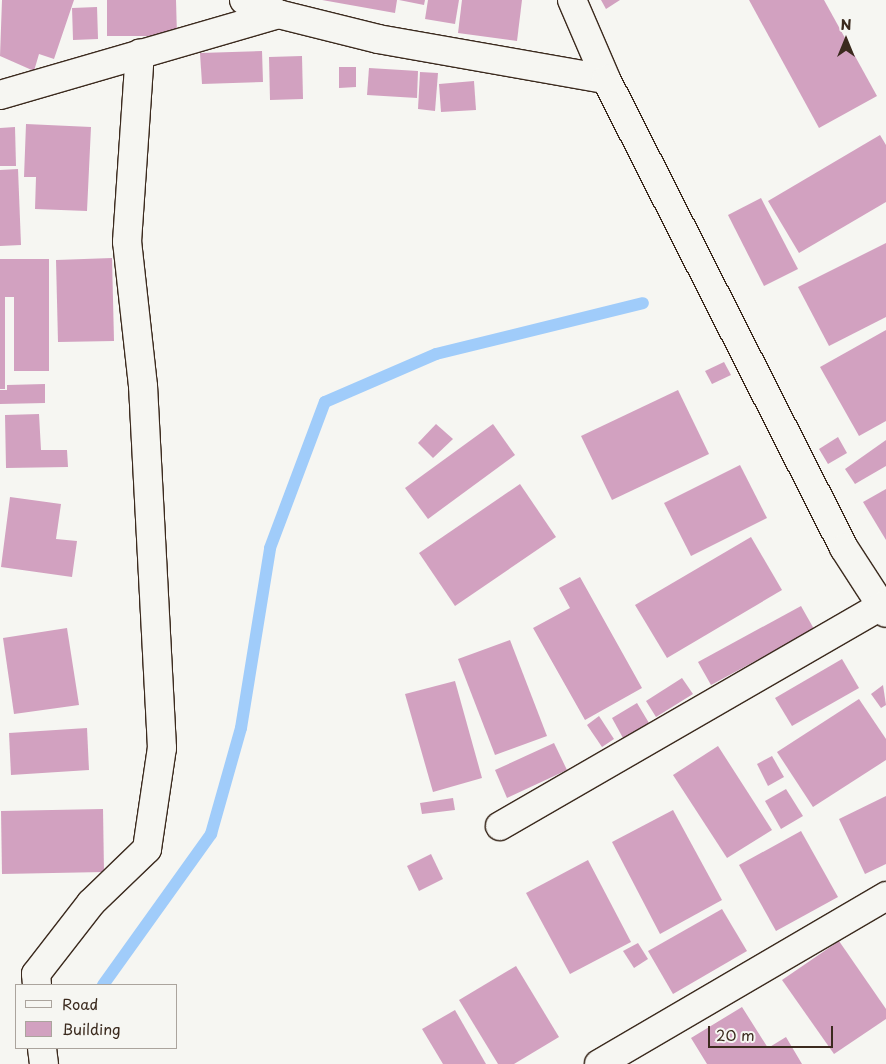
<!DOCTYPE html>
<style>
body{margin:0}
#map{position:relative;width:886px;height:1064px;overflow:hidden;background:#f6f6f2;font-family:"Playpen Sans",sans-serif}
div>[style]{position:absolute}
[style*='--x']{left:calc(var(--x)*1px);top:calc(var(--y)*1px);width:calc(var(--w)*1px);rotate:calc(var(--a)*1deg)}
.stream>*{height:12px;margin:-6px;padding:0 6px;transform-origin:6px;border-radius:6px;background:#a0ccfa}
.building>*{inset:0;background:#d2a1c0}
.roads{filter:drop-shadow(1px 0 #3b2a1e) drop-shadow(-1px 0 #3b2a1e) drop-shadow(0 1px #3b2a1e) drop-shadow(0 -1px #3b2a1e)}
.minor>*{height:28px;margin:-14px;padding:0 14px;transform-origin:14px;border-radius:14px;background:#f6f6f2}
span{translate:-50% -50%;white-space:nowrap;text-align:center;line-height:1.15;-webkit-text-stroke:4px #f6f6f2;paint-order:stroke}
.legend{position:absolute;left:15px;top:984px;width:162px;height:65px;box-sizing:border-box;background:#f6f6f2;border:1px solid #aba49d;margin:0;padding:6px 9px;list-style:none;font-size:15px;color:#3b2a1e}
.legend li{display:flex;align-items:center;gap:10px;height:25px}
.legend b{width:25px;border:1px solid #aba49d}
.north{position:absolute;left:821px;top:15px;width:50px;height:50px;-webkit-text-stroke:4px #f6f6f2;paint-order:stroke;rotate:0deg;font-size:14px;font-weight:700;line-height:20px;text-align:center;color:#3b2a1e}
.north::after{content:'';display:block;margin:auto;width:18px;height:22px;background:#3b2a1e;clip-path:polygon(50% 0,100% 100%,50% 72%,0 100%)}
.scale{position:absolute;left:708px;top:1026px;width:125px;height:22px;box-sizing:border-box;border:2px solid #3b2a1e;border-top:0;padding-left:6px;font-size:15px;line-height:18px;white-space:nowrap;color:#3b2a1e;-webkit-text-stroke:4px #f6f6f2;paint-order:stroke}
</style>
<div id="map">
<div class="stream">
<i style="--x:103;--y:985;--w:186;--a:-54.4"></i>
<i style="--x:211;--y:834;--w:110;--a:-74.2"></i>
<i style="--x:241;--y:728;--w:182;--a:-80.8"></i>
<i style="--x:270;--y:548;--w:156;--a:-69.4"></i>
<i style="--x:325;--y:402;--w:121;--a:-23.4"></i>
<i style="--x:436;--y:354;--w:213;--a:-13.8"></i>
</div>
<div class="building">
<i style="clip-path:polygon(2px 0,74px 0,54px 59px,39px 54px,34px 71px,0 56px)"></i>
<i style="clip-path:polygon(107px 0,176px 0,177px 36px,107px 36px)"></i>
<i style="clip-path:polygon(322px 0,397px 0,395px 13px)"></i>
<i style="clip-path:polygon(399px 0,425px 0,424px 5px)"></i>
<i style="clip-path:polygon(428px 0,459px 0,455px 24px,425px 19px)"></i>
<i style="clip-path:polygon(462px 0,522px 0,517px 41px,458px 33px)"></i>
<i style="clip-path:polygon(601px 0,620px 0,606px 9px)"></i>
<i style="clip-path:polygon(749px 0,824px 0,877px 96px,819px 128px)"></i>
<i style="clip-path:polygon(97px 7px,98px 39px,73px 40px,72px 8px)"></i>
<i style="clip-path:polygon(262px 51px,263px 82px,202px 84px,200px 53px)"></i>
<i style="clip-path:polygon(302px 56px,303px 99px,270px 100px,269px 57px)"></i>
<i style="clip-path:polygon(339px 67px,356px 67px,356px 87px,339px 88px)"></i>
<i style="clip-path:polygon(369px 68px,418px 71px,417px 98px,367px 95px)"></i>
<i style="clip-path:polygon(420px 72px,438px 73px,435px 111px,418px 109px)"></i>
<i style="clip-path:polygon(474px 81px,476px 110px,441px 112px,439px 84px)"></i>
<i style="clip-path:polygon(26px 124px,91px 127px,87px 211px,35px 209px,36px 177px,24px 177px)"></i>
<i style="clip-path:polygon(15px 127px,16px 166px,0 166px,0 128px)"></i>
<i style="clip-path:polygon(880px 135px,886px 145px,886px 202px,799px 253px,768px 201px)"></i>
<i style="clip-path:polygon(18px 169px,21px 245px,0 246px,0 170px)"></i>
<i style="clip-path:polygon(761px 198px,798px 269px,764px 286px,728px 215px)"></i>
<i style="clip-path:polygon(886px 243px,886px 317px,829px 346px,798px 287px)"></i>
<i style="clip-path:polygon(112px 258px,114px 341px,58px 342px,56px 260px)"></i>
<i style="clip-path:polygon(0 259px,49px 259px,49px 371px,14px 371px,14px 297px,5px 297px,5px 389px,0 389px)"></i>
<i style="clip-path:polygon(886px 330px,886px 421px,859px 436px,820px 367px)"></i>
<i style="clip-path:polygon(724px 362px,731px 375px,712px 384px,705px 371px)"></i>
<i style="clip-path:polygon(45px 384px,45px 403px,0 404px,0 390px,7px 390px,7px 385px)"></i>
<i style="clip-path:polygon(678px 390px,709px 454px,612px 500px,581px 436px)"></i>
<i style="clip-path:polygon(39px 414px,41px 450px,67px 450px,68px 467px,6px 468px,5px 415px)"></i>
<i style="clip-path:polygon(436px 424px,453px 439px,433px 458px,418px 443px)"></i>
<i style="clip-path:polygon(493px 424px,515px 455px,428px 519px,405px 488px)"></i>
<i style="clip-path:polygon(838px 437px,847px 453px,828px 464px,819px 449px)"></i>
<i style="clip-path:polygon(886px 440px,886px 466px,855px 484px,845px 469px)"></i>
<i style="clip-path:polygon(740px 465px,767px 518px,691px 556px,664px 503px)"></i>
<i style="clip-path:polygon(520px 484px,556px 537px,455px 606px,419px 553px)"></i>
<i style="clip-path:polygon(886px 489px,886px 540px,863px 502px)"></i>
<i style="clip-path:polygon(10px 497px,61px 504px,56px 539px,77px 541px,72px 577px,1px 567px)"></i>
<i style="clip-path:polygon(751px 537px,782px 590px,667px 658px,635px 605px)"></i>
<i style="clip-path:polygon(580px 577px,642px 688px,585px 720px,533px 628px,570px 608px,559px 588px)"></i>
<i style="clip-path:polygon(801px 606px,814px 629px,711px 685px,698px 662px)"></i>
<i style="clip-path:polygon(67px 628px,79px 705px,14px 714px,3px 638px)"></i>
<i style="clip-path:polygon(510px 640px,547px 736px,495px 755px,458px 659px)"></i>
<i style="clip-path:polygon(842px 659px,859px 688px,792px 726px,775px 698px)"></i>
<i style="clip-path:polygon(682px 678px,693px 694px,656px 717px,646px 701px)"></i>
<i style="clip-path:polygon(455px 681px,482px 778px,433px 792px,405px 694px)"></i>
<i style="clip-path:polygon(883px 685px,886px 705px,881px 708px,871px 694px)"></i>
<i style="clip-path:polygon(859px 699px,886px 739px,886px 760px,813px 807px,777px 752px)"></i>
<i style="clip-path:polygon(637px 703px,649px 723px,623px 738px,612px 718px)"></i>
<i style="clip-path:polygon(599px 716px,614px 739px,602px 747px,587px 725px)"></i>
<i style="clip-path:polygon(87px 728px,89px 770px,11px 775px,9px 733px)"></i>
<i style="clip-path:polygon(554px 743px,567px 770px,507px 798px,495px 770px)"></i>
<i style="clip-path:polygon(718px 746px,772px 830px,727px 858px,673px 775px)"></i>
<i style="clip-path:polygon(772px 756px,784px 777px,768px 786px,757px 764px)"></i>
<i style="clip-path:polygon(786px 789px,803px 816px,781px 829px,765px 801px)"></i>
<i style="clip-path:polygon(886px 796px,886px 864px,865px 874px,839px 819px)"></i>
<i style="clip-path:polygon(453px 798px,455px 810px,422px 814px,420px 803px)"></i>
<i style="clip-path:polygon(103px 809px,104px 872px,2px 874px,1px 811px)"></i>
<i style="clip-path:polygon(673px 810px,722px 900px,660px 934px,612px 842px)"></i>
<i style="clip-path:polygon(801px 831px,838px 897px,776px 931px,739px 865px)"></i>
<i style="clip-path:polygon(431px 854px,443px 879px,419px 891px,407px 866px)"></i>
<i style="clip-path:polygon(588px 860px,631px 942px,570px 974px,526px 893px)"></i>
<i style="clip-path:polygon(722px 909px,747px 951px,673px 994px,648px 951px)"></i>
<i style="clip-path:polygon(839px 941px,886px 1009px,886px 1019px,834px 1054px,782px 980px)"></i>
<i style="clip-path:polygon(638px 943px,648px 959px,634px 968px,623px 951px)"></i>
<i style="clip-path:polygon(516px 966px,559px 1037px,514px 1064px,498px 1064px,459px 1000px)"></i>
<i style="clip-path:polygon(742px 1007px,768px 1048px,786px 1037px,802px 1064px,707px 1064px,691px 1038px)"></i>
<i style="clip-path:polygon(455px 1010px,486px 1064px,443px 1064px,422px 1029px)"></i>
</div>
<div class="roads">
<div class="minor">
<i style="--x:244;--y:0;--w:37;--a:22"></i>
<i style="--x:278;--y:14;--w:103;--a:14"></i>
<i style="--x:378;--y:39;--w:231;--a:10"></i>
<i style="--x:572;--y:0;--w:86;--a:66.7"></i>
<i style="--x:606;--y:79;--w:526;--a:63.09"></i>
<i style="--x:844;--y:548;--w:77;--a:57.1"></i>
<i style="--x:0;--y:95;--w:290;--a:-16.2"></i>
<i style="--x:500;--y:826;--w:440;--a:-30"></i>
<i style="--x:37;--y:985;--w:11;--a:-95"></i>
<i style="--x:36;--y:974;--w:90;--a:-52.2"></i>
<i style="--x:91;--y:903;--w:78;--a:-44"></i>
<i style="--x:147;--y:849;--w:102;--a:-81.6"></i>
<i style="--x:162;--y:748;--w:362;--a:-93"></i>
<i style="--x:143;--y:386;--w:145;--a:-96.3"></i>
<i style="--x:127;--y:242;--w:189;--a:-86.1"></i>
<i style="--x:42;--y:1048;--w:16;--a:83"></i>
<i style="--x:599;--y:1064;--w:333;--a:-30.3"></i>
</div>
</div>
<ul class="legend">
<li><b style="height:6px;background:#f6f6f2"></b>Road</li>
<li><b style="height:14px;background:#d2a1c0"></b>Building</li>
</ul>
<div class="north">N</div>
<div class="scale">20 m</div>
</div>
